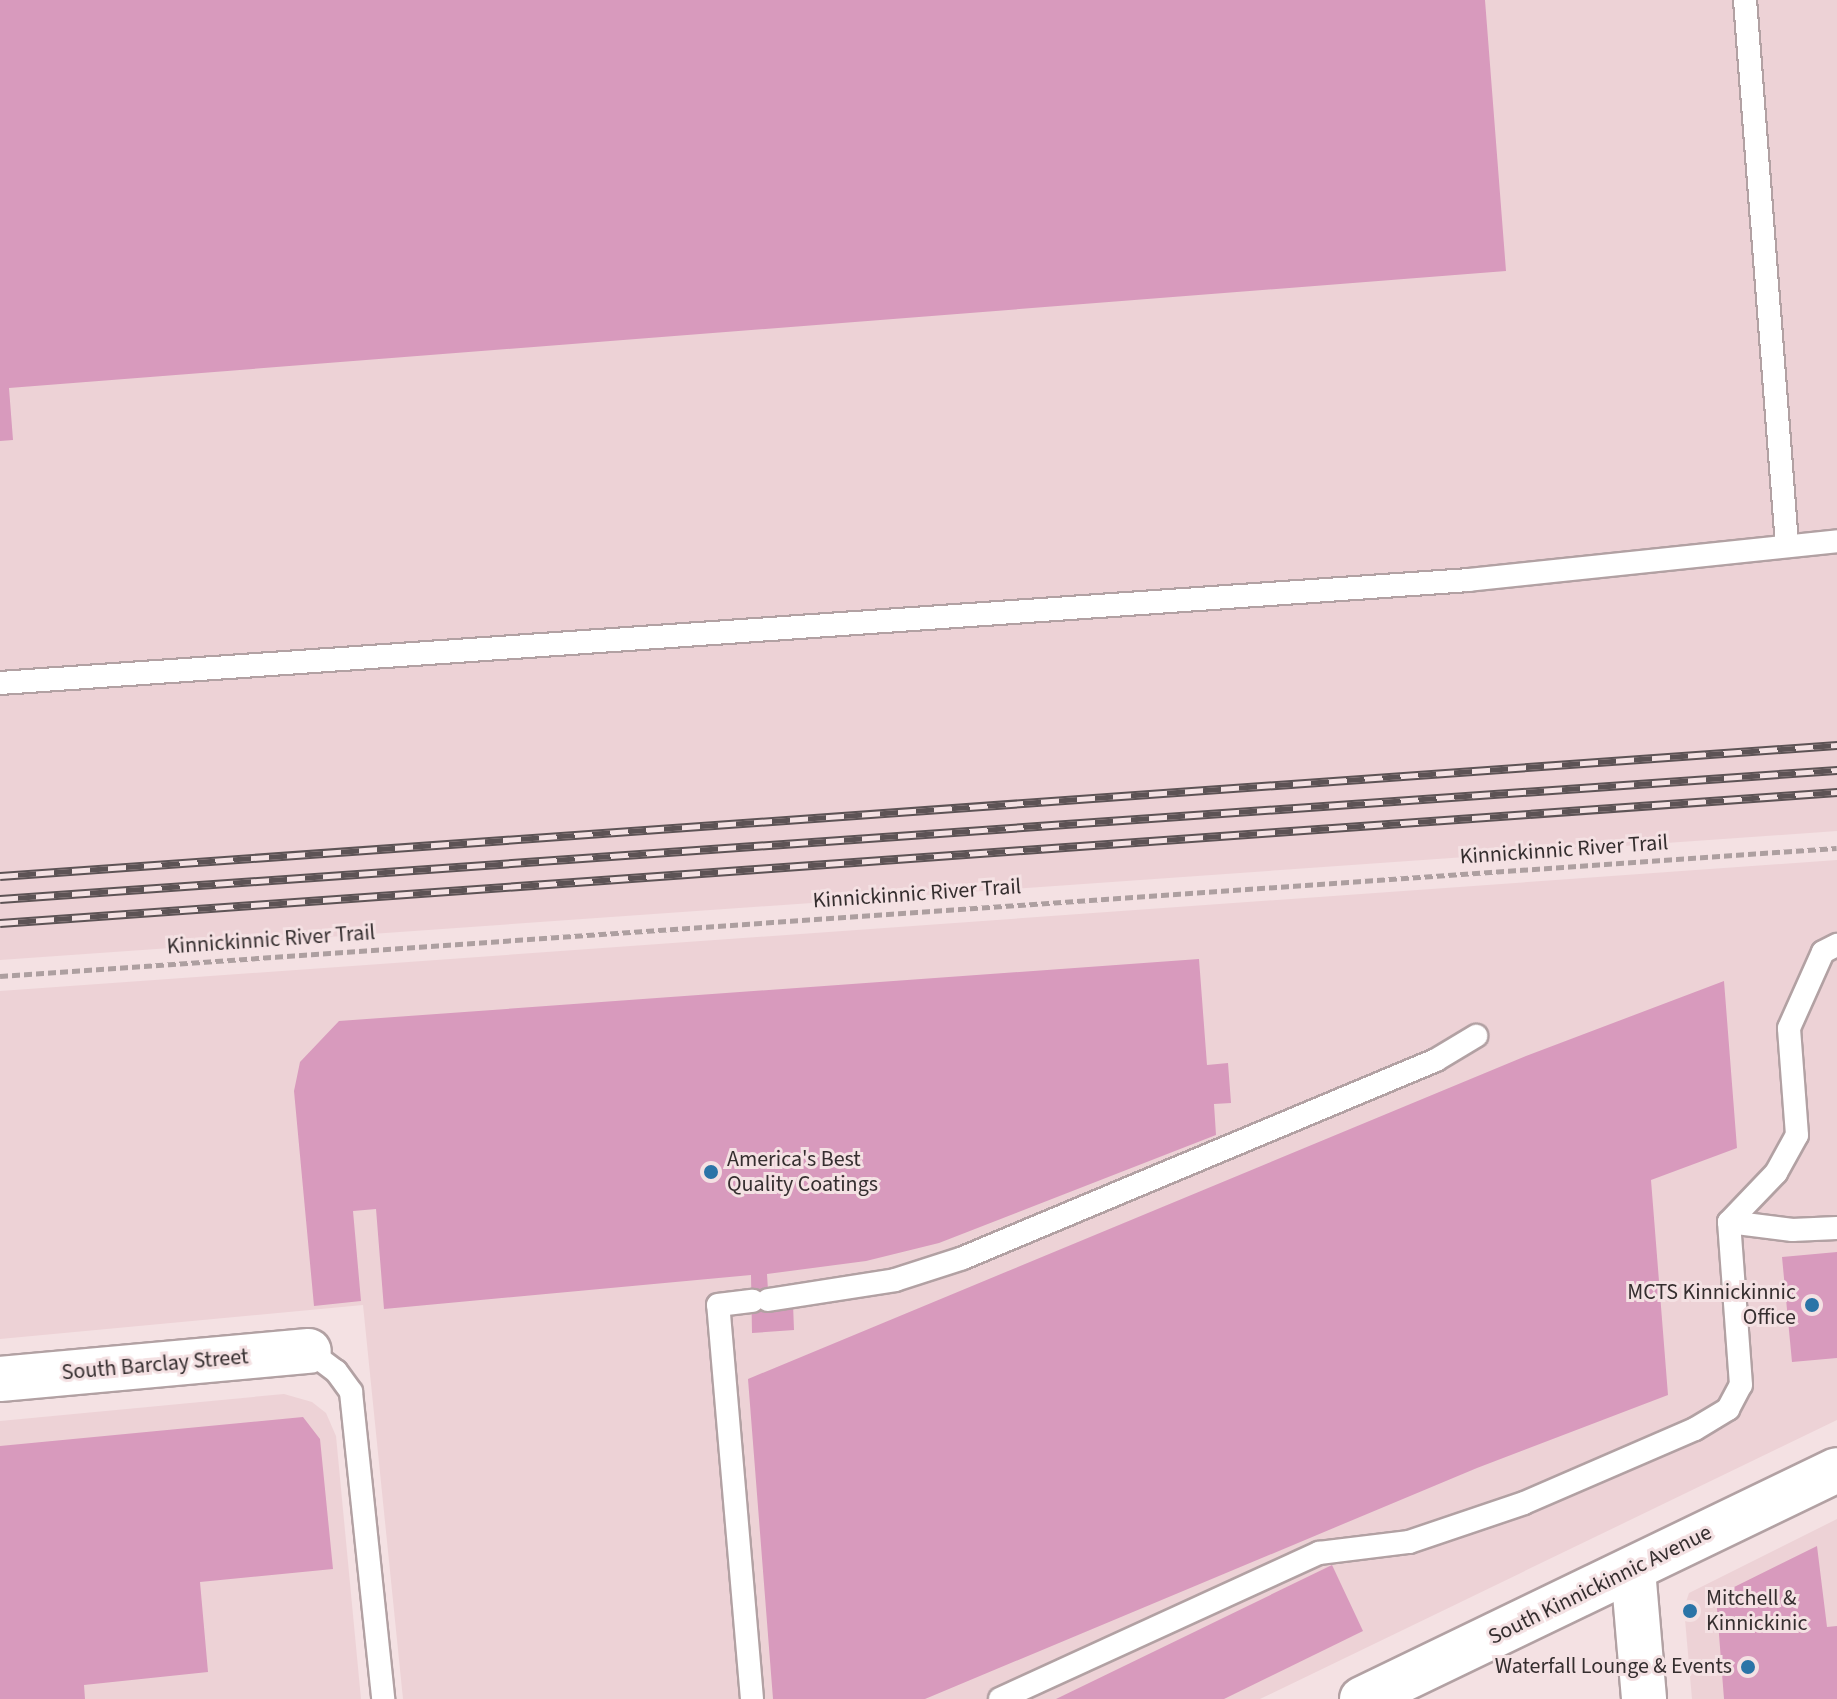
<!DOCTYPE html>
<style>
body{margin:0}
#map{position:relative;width:1837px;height:1699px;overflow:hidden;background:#f4e1e3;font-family:"Source Sans 3",sans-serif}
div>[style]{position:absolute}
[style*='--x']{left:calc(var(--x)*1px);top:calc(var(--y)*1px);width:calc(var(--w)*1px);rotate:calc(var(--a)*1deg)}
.built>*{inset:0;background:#edd2d6}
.building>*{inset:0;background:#d89abd}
.path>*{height:5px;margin-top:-2.5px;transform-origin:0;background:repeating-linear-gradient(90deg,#ad9fa0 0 8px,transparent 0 12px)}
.roads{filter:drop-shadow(2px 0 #b2a1a3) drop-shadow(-2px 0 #b2a1a3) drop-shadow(0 2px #b2a1a3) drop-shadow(0 -2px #b2a1a3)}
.lane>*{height:22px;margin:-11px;padding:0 11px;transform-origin:11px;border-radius:11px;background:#fff}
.street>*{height:44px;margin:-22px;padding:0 22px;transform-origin:22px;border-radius:22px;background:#fff}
.secondary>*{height:44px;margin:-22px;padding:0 22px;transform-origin:22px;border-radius:22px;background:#fff}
.rail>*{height:9px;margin-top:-4.5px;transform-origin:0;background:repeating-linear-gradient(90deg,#f4e1e3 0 18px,#5d5355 0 36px);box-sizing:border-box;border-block:2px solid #5d5355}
.dots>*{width:22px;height:22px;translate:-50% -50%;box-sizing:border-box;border:4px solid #f4e1e3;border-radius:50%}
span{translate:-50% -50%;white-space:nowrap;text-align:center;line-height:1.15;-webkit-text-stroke:6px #f4e1e3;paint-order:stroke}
.street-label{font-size:22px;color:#352e2f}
.poi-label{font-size:22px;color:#352e2f}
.left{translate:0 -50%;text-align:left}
.right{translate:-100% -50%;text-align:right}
</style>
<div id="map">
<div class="built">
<i style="clip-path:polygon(0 0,1837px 0,1837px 831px,0 960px)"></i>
<i style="clip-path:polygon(1837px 860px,1837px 1420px,1260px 1699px,403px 1699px,363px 1305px,0 1339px,0 991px)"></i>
<i style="clip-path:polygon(284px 1394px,312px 1402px,326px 1413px,336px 1436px,361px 1699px,0 1699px,0 1421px)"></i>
<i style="clip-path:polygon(1837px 1519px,1837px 1699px,1692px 1699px,1684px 1608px,1689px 1593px)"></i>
</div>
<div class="building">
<i style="clip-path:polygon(0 0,1485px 0,1506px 271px,9px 388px,13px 440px,0 441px)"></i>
<i style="clip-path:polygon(1199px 959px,1207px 1065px,1228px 1063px,1231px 1103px,1214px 1104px,1216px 1135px,939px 1243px,866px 1261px,767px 1274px,769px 1306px,793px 1304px,794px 1330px,752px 1333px,751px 1275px,384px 1309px,376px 1209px,353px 1211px,361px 1301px,314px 1306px,294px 1091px,300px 1062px,339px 1021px)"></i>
<i style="clip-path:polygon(1724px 981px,1737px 1148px,1651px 1180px,1668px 1395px,1477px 1468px,925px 1699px,773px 1699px,748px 1379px,1526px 1056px)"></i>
<i style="clip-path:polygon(1837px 1252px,1837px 1358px,1792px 1362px,1782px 1257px)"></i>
<i style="clip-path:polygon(303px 1417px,320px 1439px,333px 1569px,200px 1582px,208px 1672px,84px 1685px,85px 1699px,0 1699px,0 1446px)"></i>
<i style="clip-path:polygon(1817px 1546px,1827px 1627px,1837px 1626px,1837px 1699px,1724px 1699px,1716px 1596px)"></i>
<i style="clip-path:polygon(1332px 1565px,1363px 1631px,1224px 1699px,1056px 1699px)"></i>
</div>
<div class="path">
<i style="--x:0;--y:976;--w:1841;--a:-3.99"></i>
</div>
<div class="roads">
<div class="lane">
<i style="--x:1745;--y:0;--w:547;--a:85.59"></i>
<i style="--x:0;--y:683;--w:1472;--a:-4.01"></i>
<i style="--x:1468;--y:580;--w:371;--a:-6"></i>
<i style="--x:1729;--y:1222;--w:64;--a:7.2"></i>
<i style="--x:1792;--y:1230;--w:45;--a:-2.5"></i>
<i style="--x:768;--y:1300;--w:129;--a:-8.9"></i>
<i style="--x:895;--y:1280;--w:71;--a:-17.9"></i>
<i style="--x:963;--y:1258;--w:513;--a:-22.71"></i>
<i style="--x:1436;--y:1060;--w:47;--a:-31"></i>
<i style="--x:309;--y:1351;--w:34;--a:37"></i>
<i style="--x:336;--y:1371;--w:26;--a:54"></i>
<i style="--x:351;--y:1392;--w:309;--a:84"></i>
<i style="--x:752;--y:1699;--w:395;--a:-94.9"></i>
<i style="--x:718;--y:1305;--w:35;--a:-7"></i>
<i style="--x:1000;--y:1699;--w:351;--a:-24.6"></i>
<i style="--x:1319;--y:1553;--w:91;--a:-7"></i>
<i style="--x:1409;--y:1542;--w:121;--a:-18.7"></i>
<i style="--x:1524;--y:1503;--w:186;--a:-23.4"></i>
<i style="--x:1695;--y:1429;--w:39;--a:-31"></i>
<i style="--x:1728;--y:1409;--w:27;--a:-62"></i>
<i style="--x:1741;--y:1385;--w:163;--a:-94.2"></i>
<i style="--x:1729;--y:1222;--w:68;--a:-46.2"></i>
<i style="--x:1776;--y:1173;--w:43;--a:-61.1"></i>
<i style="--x:1797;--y:1135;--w:107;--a:-94.3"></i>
<i style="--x:1789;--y:1028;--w:83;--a:-65.9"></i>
<i style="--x:1823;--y:952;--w:16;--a:-27"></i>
</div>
<div class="street">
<i style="--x:0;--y:1379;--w:310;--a:-5.2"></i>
</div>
<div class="secondary">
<i style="--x:1633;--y:1570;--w:129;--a:85.1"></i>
<i style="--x:1362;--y:1699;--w:527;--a:-25.74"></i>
</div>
</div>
<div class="rail">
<i style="--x:0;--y:876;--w:1842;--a:-4.08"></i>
<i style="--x:0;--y:899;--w:1842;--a:-4.02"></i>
<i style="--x:0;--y:923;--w:1842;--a:-4.08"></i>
</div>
<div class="dots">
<i style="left:711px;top:1172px;background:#2b74a7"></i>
<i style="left:1812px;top:1305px;background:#2b74a7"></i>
<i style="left:1690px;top:1611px;background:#2b74a7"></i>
<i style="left:1748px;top:1667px;background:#2b74a7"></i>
</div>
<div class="street-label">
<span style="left:1564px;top:850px;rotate:-4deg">Kinnickinnic River Trail</span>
<span style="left:917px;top:894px;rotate:-4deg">Kinnickinnic River Trail</span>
<span style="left:271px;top:940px;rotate:-4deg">Kinnickinnic River Trail</span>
<span style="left:155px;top:1365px;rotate:-5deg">South Barclay Street</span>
<span style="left:1600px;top:1585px;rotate:-26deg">South Kinnickinnic Avenue</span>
</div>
<div class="poi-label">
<span class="left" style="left:727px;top:1172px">America's Best<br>Quality Coatings</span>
<span class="right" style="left:1796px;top:1305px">MCTS Kinnickinnic<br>Office</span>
<span class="left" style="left:1706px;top:1611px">Mitchell &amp;<br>Kinnickinic</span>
<span class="right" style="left:1732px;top:1667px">Waterfall Lounge &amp; Events</span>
</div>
</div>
